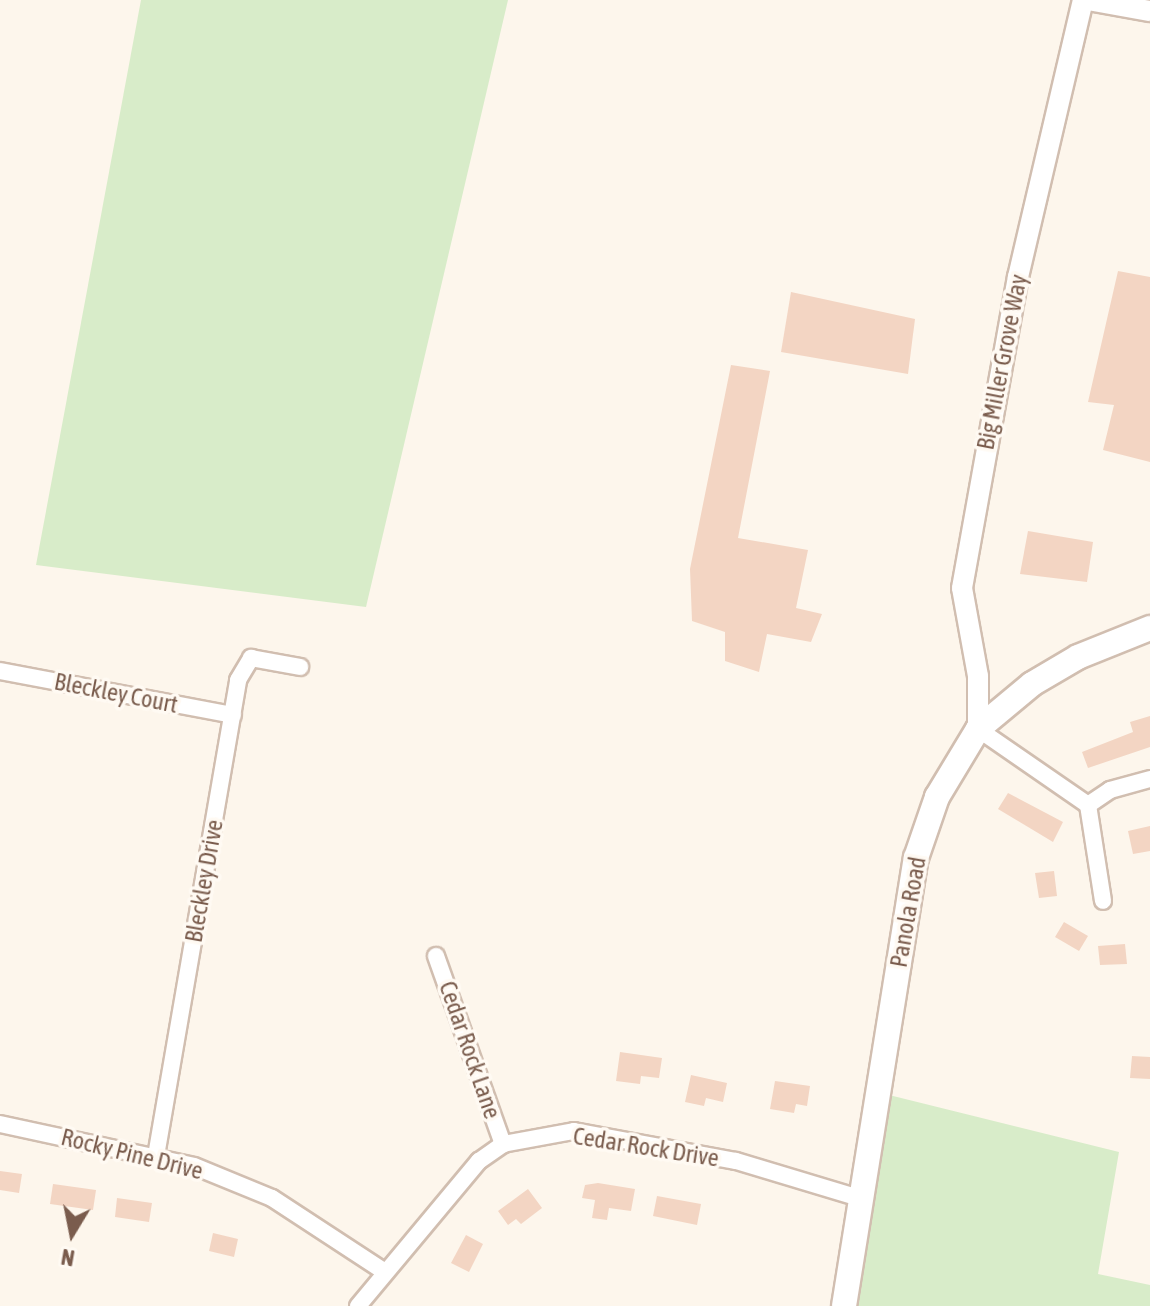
<!DOCTYPE html>
<style>
body{margin:0}
#map{position:relative;width:1150px;height:1306px;overflow:hidden;background:#fdf6ec;font-family:"Asap Condensed",sans-serif}
div>[style]{position:absolute}
[style*='--x']{left:calc(var(--x)*1px);top:calc(var(--y)*1px);width:calc(var(--w)*1px);rotate:calc(var(--a)*1deg)}
.green>*{inset:0;background:#d8ecc9}
.building>*{inset:0;background:#f3d5c3}
.roads{filter:drop-shadow(2px 0 #d1beb0) drop-shadow(-2px 0 #d1beb0) drop-shadow(0 2px #d1beb0) drop-shadow(0 -2px #d1beb0)}
.minor>*{height:16px;margin:-8px;padding:0 8px;transform-origin:8px;border-radius:8px;background:#fff}
.tertiary>*{height:20px;margin:-10px;padding:0 10px;transform-origin:10px;border-radius:10px;background:#fff}
.secondary>*{height:24px;margin:-12px;padding:0 12px;transform-origin:12px;border-radius:12px;background:#fff}
span{translate:-50% -50%;white-space:nowrap;text-align:center;line-height:1.15;-webkit-text-stroke:7px #fffaf3;paint-order:stroke}
.street-label{font-size:24px;color:#7a5c4d}
.north{position:absolute;left:32px;top:1194px;width:80px;height:80px;-webkit-text-stroke:6px #fffaf3;paint-order:stroke;rotate:190deg;font-size:22px;font-weight:700;line-height:32px;text-align:center;color:#7a5c4d}
.north::after{content:'';display:block;margin:auto;width:28px;height:36px;background:#7a5c4d;clip-path:polygon(50% 0,100% 100%,50% 72%,0 100%)}
</style>
<div id="map">
<div class="green">
<i style="clip-path:polygon(141px 0,508px 0,366px 607px,36px 565px)"></i>
<i style="clip-path:polygon(885px 1094px,1119px 1152px,1098px 1274px,1150px 1285px,1150px 1306px,850px 1306px)"></i>
</div>
<div class="building">
<i style="clip-path:polygon(1118px 271px,1150px 277px,1150px 462px,1103px 450px,1114px 405px,1088px 402px)"></i>
<i style="clip-path:polygon(791px 292px,915px 319px,908px 374px,781px 352px)"></i>
<i style="clip-path:polygon(731px 365px,770px 371px,738px 538px,808px 550px,796px 608px,822px 614px,811px 642px,767px 634px,759px 672px,725px 661px,725px 632px,692px 621px,690px 569px)"></i>
<i style="clip-path:polygon(1028px 531px,1093px 542px,1087px 582px,1020px 574px)"></i>
<i style="clip-path:polygon(1150px 716px,1150px 747px,1088px 768px,1082px 752px,1133px 732px,1130px 722px)"></i>
<i style="clip-path:polygon(1008px 793px,1063px 822px,1053px 842px,998px 809px)"></i>
<i style="clip-path:polygon(1150px 826px,1150px 851px,1133px 854px,1128px 831px)"></i>
<i style="clip-path:polygon(1054px 871px,1057px 896px,1039px 898px,1035px 873px)"></i>
<i style="clip-path:polygon(1064px 922px,1088px 936px,1079px 951px,1055px 937px)"></i>
<i style="clip-path:polygon(1125px 944px,1127px 964px,1100px 965px,1098px 946px)"></i>
<i style="clip-path:polygon(620px 1052px,662px 1058px,659px 1078px,641px 1076px,640px 1084px,616px 1081px)"></i>
<i style="clip-path:polygon(1132px 1056px,1150px 1057px,1150px 1079px,1130px 1078px)"></i>
<i style="clip-path:polygon(691px 1075px,727px 1083px,723px 1102px,706px 1098px,704px 1106px,685px 1102px)"></i>
<i style="clip-path:polygon(775px 1081px,810px 1086px,807px 1106px,796px 1104px,794px 1113px,770px 1109px)"></i>
<i style="clip-path:polygon(0 1171px,22px 1174px,19px 1193px,0 1190px)"></i>
<i style="clip-path:polygon(598px 1183px,635px 1189px,631px 1211px,609px 1208px,607px 1220px,592px 1218px,595px 1200px,582px 1198px,585px 1185px)"></i>
<i style="clip-path:polygon(53px 1184px,96px 1190px,93px 1210px,50px 1204px)"></i>
<i style="clip-path:polygon(528px 1189px,542px 1208px,521px 1224px,516px 1219px,508px 1225px,498px 1211px)"></i>
<i style="clip-path:polygon(657px 1196px,701px 1204px,697px 1225px,653px 1216px)"></i>
<i style="clip-path:polygon(117px 1198px,152px 1203px,149px 1222px,115px 1217px)"></i>
<i style="clip-path:polygon(213px 1233px,238px 1239px,234px 1257px,209px 1251px)"></i>
<i style="clip-path:polygon(466px 1235px,483px 1244px,469px 1272px,451px 1263px)"></i>
</div>
<div class="roads">
<div class="minor">
<i style="--x:0;--y:671;--w:237;--a:10.7"></i>
<i style="--x:978;--y:729;--w:134;--a:34.6"></i>
<i style="--x:1088;--y:805;--w:97;--a:81.1"></i>
<i style="--x:1088;--y:805;--w:27;--a:-34"></i>
<i style="--x:1110;--y:790;--w:41;--a:-15.4"></i>
<i style="--x:436;--y:956;--w:200;--a:70.4"></i>
<i style="--x:0;--y:1124;--w:198;--a:12.2"></i>
<i style="--x:194;--y:1166;--w:84;--a:22.3"></i>
<i style="--x:272;--y:1198;--w:131;--a:33.2"></i>
<i style="--x:156;--y:1156;--w:483;--a:-80.2"></i>
<i style="--x:238;--y:680;--w:26;--a:-59"></i>
<i style="--x:251;--y:658;--w:50;--a:10.4"></i>
<i style="--x:358;--y:1306;--w:189;--a:-50.2"></i>
<i style="--x:479;--y:1161;--w:29;--a:-35"></i>
<i style="--x:503;--y:1144;--w:72;--a:-10.4"></i>
<i style="--x:574;--y:1131;--w:165;--a:10.5"></i>
<i style="--x:736;--y:1161;--w:128;--a:16.7"></i>
</div>
<div class="tertiary">
<i style="--x:1088;--y:0;--w:63;--a:10.1"></i>
<i style="--x:978;--y:729;--w:53;--a:-90"></i>
<i style="--x:978;--y:676;--w:89;--a:-100.3"></i>
<i style="--x:962;--y:588;--w:316;--a:-79.8"></i>
<i style="--x:1018;--y:277;--w:285;--a:-76.8"></i>
</div>
<div class="secondary">
<i style="--x:844;--y:1306;--w:454;--a:-80.9"></i>
<i style="--x:916;--y:858;--w:65;--a:-71"></i>
<i style="--x:937;--y:797;--w:79;--a:-58.9"></i>
<i style="--x:978;--y:729;--w:70;--a:-39.8"></i>
<i style="--x:1032;--y:684;--w:53;--a:-30.4"></i>
<i style="--x:1078;--y:657;--w:78;--a:-21.9"></i>
</div>
</div>
<div class="street-label">
<span style="left:1002px;top:362px;rotate:-79deg">Big Miller Grove Way</span>
<span style="left:116px;top:693px;rotate:11deg">Bleckley Court</span>
<span style="left:204px;top:881px;rotate:-80deg">Bleckley Drive</span>
<span style="left:908px;top:912px;rotate:-80deg">Panola Road</span>
<span style="left:470px;top:1050px;rotate:71deg">Cedar Rock Lane</span>
<span style="left:646px;top:1147px;rotate:9deg">Cedar Rock Drive</span>
<span style="left:132px;top:1154px;rotate:14deg">Rocky Pine Drive</span>
</div>
<div class="north">N</div>
</div>
